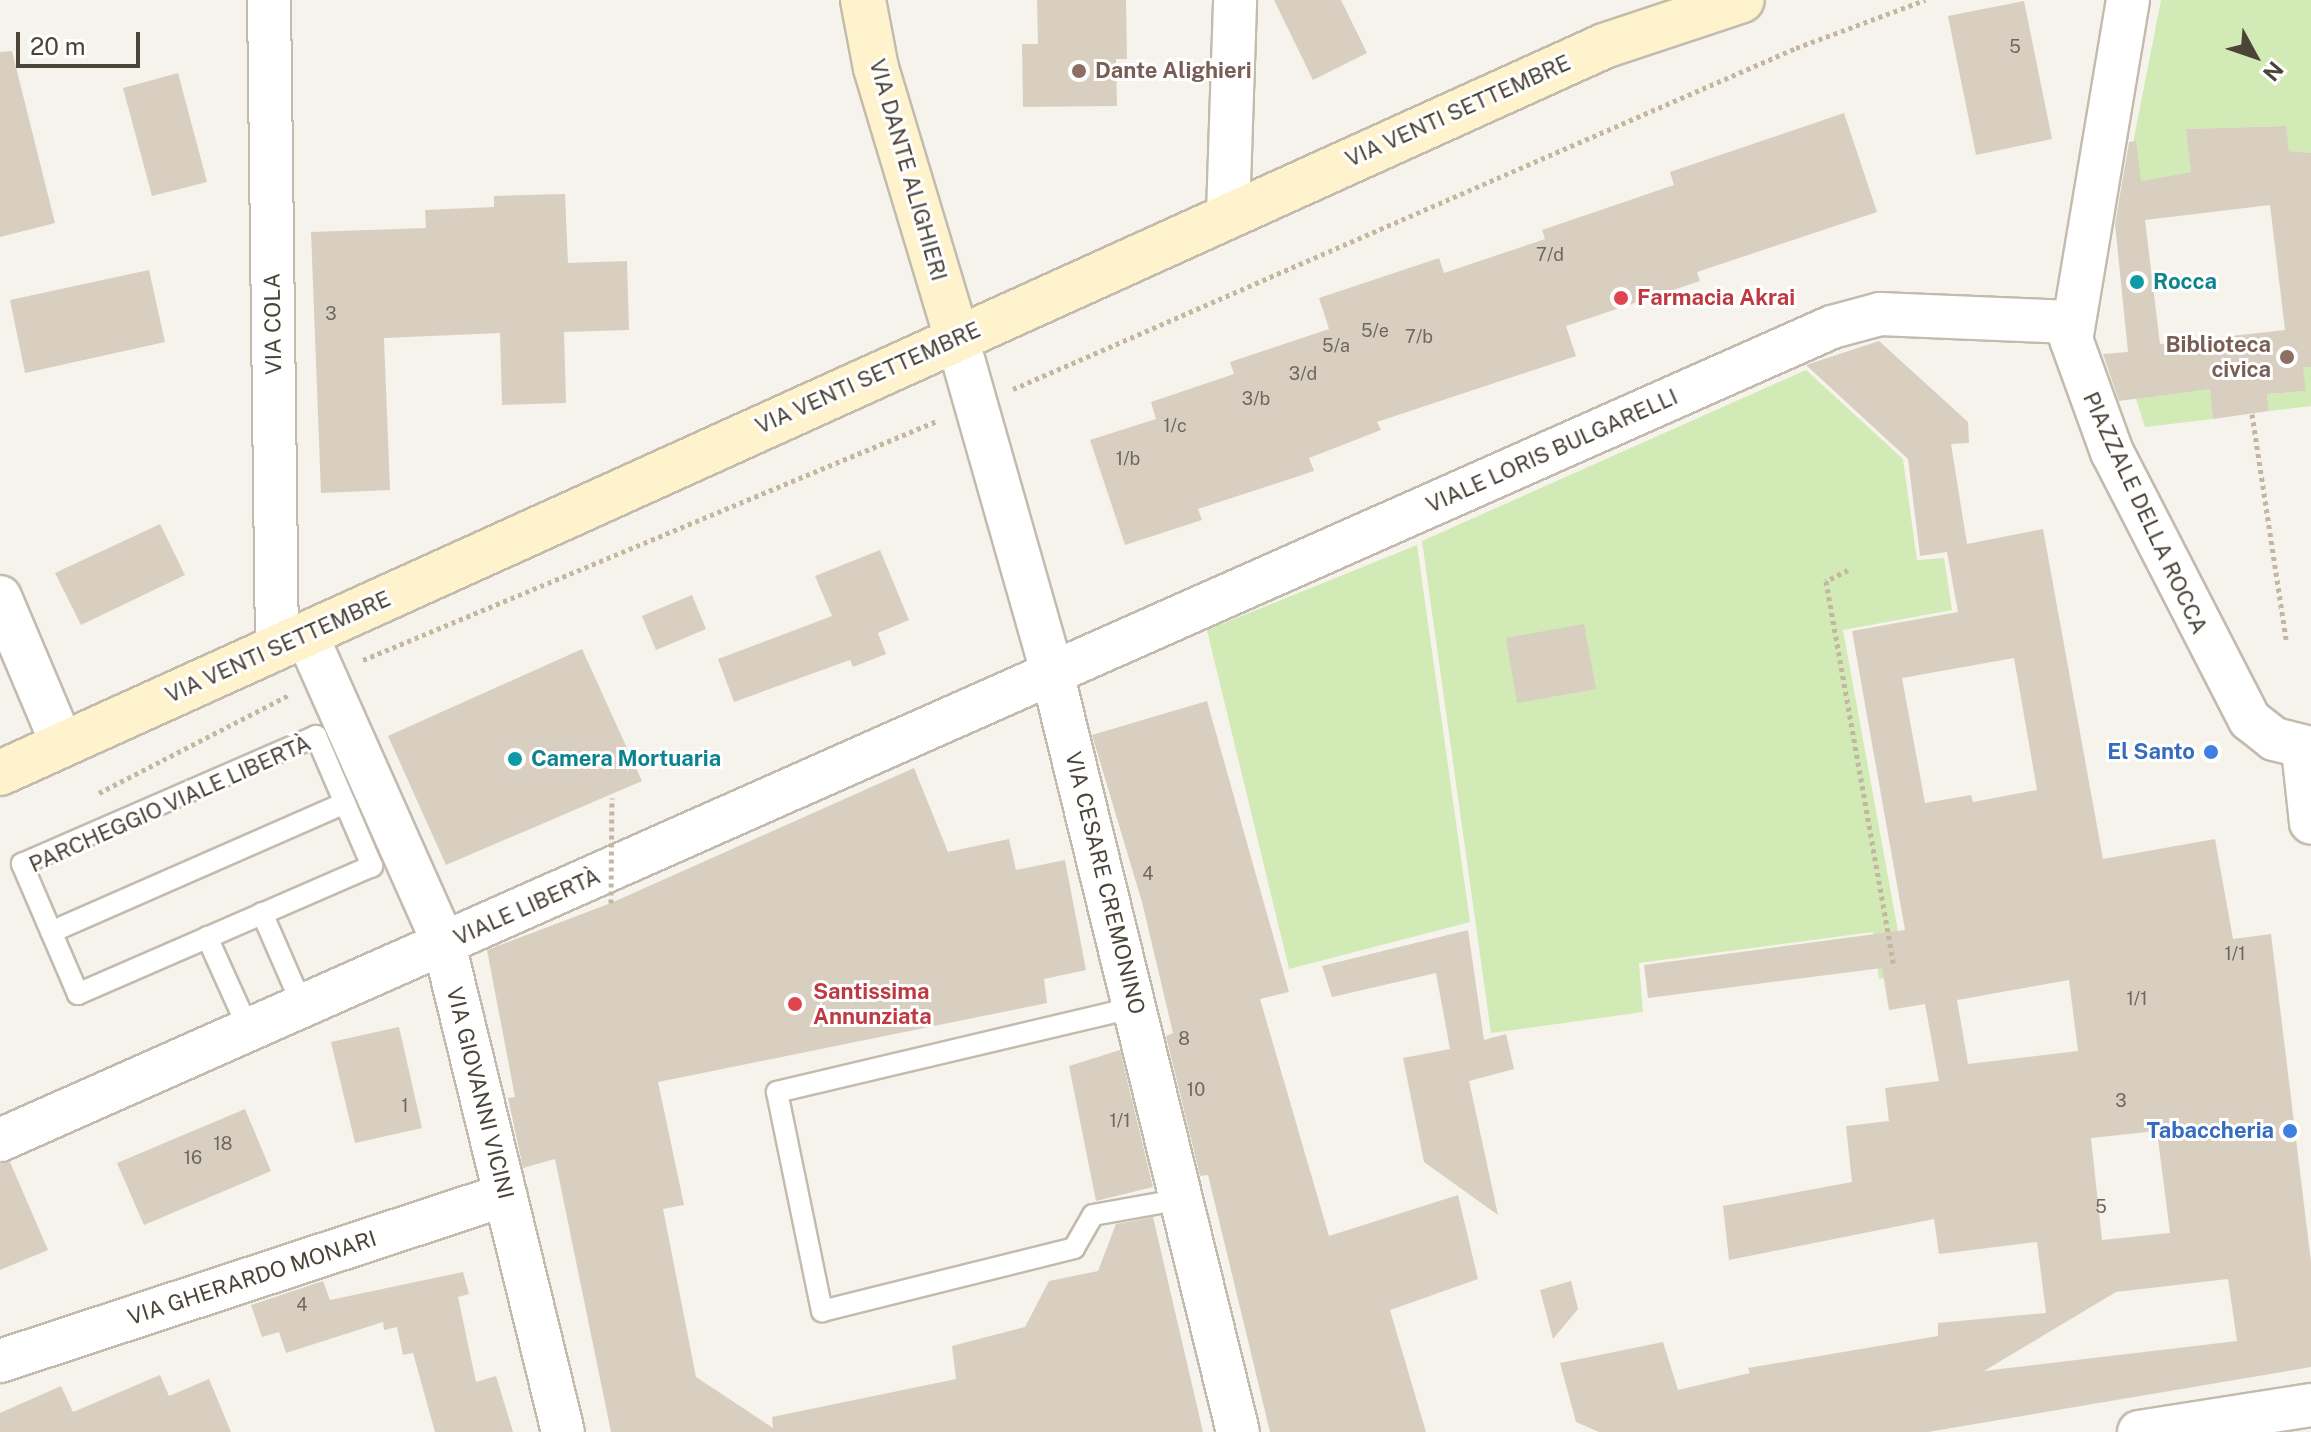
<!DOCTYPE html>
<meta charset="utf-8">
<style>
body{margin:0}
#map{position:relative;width:2311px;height:1432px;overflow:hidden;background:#f6f3ec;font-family:"Public Sans",sans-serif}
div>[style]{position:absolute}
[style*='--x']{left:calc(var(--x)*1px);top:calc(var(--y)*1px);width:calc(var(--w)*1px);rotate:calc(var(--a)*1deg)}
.green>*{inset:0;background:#d2eab5}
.building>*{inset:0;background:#d8cfc1}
.path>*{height:5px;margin-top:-2.5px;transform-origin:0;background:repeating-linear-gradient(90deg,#c4b79f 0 4px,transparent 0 8px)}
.roads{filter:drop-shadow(2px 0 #c2bbae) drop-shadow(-2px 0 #c2bbae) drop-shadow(0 2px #c2bbae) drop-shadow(0 -2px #c2bbae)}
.lane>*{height:20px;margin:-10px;padding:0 10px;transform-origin:10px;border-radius:10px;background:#fff}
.street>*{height:42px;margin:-21px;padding:0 21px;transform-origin:21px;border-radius:21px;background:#fff}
.secondary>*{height:44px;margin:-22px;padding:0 22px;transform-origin:22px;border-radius:22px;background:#fff3cd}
.path-bridge>*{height:5px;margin-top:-2.5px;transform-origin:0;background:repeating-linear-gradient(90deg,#c4b79f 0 4px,transparent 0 8px)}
.dots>*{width:22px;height:22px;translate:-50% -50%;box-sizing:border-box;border:4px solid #fff;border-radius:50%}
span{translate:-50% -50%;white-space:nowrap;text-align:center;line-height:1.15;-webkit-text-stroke:6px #fff;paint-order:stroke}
.number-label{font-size:18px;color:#6e675b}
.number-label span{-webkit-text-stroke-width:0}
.education-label{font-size:22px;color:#785e54;font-weight:700}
.left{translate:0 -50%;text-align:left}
.right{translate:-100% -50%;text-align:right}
.street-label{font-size:22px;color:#4b4439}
.culture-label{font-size:22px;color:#0d838f;font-weight:700}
.health-label{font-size:22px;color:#be3a42;font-weight:700}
.shop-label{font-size:22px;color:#366cbe;font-weight:700}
.north{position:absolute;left:2215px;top:16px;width:80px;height:80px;-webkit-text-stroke:6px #fff;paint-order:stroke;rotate:130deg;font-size:22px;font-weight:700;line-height:32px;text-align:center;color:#4b4439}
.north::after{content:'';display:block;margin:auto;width:28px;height:36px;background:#4b4439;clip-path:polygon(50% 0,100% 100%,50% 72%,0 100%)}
.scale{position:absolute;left:16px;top:32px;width:124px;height:36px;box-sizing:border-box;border:4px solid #4b4439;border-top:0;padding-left:10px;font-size:24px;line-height:28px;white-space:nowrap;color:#4b4439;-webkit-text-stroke:6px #fff;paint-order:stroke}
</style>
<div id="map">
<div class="green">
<i style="clip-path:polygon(2161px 0,2311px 0,2311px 153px,2289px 151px,2285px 126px,2187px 129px,2191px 172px,2125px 184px)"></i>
<i style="clip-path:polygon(2311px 362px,2311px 406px,2269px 411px,2267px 394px,2306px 391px,2302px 364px)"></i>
<i style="clip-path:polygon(1806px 370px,1903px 459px,1917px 560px,1944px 558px,1952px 610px,1843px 630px,1906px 975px,1879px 979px,1873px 932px,1639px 963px,1643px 1012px,1491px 1033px,1422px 541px)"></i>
<i style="clip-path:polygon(2209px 371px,2213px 419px,2145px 427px,2136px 399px)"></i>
<i style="clip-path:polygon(1417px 545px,1470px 922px,1289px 969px,1207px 630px)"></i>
</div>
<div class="building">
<i style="clip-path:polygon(1037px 0,1126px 0,1127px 59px,1116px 59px,1117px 106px,1023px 107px,1022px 44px,1038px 44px)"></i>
<i style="clip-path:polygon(1274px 0,1341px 0,1367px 53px,1313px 80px)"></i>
<i style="clip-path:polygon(2024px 1px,2052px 139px,1976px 155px,1948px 16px)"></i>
<i style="clip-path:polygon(12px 51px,55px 223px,0 237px,0 52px)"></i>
<i style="clip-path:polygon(178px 73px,207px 182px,152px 196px,123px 88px)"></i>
<i style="clip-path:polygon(1844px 113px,1877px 212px,1697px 272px,1700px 281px,1566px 326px,1576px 356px,1377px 422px,1381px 430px,1309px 458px,1314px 471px,1198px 509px,1202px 520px,1125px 545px,1090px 440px,1156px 419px,1151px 402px,1234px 374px,1230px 362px,1329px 329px,1319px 298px,1439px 258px,1444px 273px,1545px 239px,1542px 230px,1674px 185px,1670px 172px)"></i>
<i style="clip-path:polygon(evenodd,2286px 126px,2289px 151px,2311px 153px,2311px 367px,2303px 367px,2306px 391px,2267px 394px,2269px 411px,2213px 419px,2210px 389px,2119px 401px,2103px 354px,2128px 352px,2115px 224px,2129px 142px,2136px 141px,2141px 181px,2191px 172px,2186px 129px,2286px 126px,2270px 205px,2285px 330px,2160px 344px,2145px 220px,2270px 205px)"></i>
<i style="clip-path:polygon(565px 194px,568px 263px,627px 261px,629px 330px,564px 332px,566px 403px,502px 405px,500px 333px,384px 338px,390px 490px,321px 493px,311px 232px,426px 228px,425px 210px,494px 207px,494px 196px)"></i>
<i style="clip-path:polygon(149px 270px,165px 342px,25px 373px,10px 300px)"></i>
<i style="clip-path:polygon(evenodd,1879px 341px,1968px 422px,1969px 443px,1951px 444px,1967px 544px,2043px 529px,2103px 859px,2215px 839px,2233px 939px,2271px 934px,2311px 1262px,2311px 1367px,1928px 1432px,1599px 1432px,1576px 1422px,1560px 1363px,1663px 1342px,1678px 1390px,1750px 1373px,1748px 1368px,1938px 1336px,1938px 1323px,2046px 1313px,2037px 1242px,1939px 1254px,1934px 1219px,1729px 1260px,1723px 1206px,1852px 1182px,1846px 1126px,1889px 1121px,1885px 1088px,1939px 1081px,1925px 1004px,1889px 1010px,1882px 968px,1648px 998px,1644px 965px,1905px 930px,1852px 631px,1958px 612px,1947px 552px,1920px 556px,1908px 459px,1806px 365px,1879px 341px,2014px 658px,2037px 790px,1973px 802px,1971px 795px,1925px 803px,1902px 678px,2014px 658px,1879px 341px,2069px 980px,2078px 1051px,1968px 1064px,1957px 1000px,2069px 980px,1879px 341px,2157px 1131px,2170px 1233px,2102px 1240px,2091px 1138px,2157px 1131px,1879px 341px,2228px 1279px,2237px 1341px,1984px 1371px,2116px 1292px,2228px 1279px)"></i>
<i style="clip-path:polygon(160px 524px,185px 575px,81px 625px,55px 573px)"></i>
<i style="clip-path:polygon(880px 550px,909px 620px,878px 633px,886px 654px,853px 667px,850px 660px,734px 702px,718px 659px,832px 616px,815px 576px)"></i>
<i style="clip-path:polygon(692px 595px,706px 629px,656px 650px,642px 616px)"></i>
<i style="clip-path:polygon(1584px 624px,1596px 689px,1517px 703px,1506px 638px)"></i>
<i style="clip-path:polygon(582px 649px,642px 781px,446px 865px,388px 736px)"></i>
<i style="clip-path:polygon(1207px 701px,1289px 992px,1260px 999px,1329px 1236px,1458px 1195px,1478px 1279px,1390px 1310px,1426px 1432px,1270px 1432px,1208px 1175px,1200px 1176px,1166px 1036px,1173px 1033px,1142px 902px,1092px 735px)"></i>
<i style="clip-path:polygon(914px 768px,948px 852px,1009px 839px,1016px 870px,1065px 860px,1086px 970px,1044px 979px,1047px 1003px,658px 1082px,684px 1205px,663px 1209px,696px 1377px,773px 1428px,772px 1417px,956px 1379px,952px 1346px,1025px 1327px,1049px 1281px,1098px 1271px,1116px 1224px,1153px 1217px,1203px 1432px,611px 1432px,555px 1159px,523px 1168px,508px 1098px,515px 1097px,487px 950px,611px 903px)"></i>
<i style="clip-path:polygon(1468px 930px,1484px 1040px,1506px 1034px,1514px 1069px,1469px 1081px,1498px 1215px,1424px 1162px,1403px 1058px,1450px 1049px,1436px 973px,1332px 997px,1322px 966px)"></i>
<i style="clip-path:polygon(399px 1027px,422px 1128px,355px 1143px,331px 1042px)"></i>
<i style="clip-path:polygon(1120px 1050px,1153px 1187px,1096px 1201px,1069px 1066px)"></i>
<i style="clip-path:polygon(245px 1109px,271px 1171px,144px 1225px,117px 1163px)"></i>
<i style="clip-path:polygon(10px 1162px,48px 1250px,0 1270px,0 1164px)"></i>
<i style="clip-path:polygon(463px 1272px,469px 1294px,458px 1297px,476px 1382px,496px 1376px,513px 1432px,435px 1432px,413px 1353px,403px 1355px,397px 1327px,384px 1330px,383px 1322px,286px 1353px,279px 1332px,262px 1337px,251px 1305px,323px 1281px,330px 1300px)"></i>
<i style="clip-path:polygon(1571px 1281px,1578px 1309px,1553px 1339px,1540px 1290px)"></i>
<i style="clip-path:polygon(160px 1375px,169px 1396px,209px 1379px,231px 1432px,0 1432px,0 1413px,61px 1386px,73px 1412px)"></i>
</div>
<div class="path">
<i style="--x:1013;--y:389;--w:854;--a:-23.53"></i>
<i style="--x:1796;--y:48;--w:138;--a:-20.4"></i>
<i style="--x:2252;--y:414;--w:228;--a:81.4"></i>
<i style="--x:1848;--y:570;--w:25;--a:153"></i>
<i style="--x:1826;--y:581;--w:392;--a:80"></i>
<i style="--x:363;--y:660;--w:622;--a:-22.61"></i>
<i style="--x:99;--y:793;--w:214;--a:-27.3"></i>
</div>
<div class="roads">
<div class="lane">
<i style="--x:316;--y:736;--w:142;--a:66.7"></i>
<i style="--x:372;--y:866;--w:321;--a:156.5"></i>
<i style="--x:78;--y:994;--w:142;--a:-113.3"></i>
<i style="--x:22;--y:864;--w:321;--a:-23.5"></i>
<i style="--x:262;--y:913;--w:103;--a:66.4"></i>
<i style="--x:51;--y:932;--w:321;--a:-23.7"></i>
<i style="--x:207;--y:937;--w:102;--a:65.7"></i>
<i style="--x:1136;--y:1007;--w:369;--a:166.7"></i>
<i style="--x:777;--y:1092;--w:224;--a:78.4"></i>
<i style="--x:822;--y:1311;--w:260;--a:-14"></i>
<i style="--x:1074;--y:1248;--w:38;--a:-60"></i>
<i style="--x:1093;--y:1215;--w:90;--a:-10.2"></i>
</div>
<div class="street">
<i style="--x:269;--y:0;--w:647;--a:89.29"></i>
<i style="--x:2128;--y:0;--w:344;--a:99.5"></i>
<i style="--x:2071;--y:339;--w:120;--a:70.1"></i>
<i style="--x:2112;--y:452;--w:301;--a:62.8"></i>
<i style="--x:2250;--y:720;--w:31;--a:38"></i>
<i style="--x:2274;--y:739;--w:38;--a:14"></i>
<i style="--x:1228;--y:214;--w:214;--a:-88.1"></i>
<i style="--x:957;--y:338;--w:347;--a:74.1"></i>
<i style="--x:1052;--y:672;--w:782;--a:76.25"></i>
<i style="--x:0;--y:597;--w:160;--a:67.1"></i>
<i style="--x:306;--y:634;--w:339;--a:66"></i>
<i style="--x:444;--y:944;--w:502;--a:76.3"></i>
<i style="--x:2303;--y:749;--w:74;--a:83.8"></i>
<i style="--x:0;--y:1140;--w:2004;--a:-23.93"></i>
<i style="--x:1832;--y:327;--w:50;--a:-15.2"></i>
<i style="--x:1880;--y:314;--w:190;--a:2.4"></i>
<i style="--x:0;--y:1361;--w:532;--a:-18.2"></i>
<i style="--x:2139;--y:1432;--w:174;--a:-8.9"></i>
</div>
<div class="secondary">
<i style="--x:863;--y:0;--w:69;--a:79.2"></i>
<i style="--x:876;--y:68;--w:282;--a:73.3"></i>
<i style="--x:0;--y:773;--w:1761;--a:-24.38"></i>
<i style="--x:1604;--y:46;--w:145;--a:-18.4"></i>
</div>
</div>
<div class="path-bridge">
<i style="--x:611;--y:903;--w:105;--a:-89.5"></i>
</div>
<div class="dots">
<i style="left:1079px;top:71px;background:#8d6e63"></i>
<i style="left:2137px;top:282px;background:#0f9aa8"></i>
<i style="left:1621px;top:298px;background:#e0444e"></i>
<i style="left:2287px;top:357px;background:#8d6e63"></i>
<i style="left:2211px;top:752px;background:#3f7fe0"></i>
<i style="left:515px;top:759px;background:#0f9aa8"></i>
<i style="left:795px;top:1004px;background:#e0444e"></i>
<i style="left:2290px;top:1131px;background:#3f7fe0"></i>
</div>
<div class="number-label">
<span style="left:2015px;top:47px">5</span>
<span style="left:1550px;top:255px">7/d</span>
<span style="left:331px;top:314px">3</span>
<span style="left:1375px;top:331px">5/e</span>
<span style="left:1419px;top:337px">7/b</span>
<span style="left:1336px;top:346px">5/a</span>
<span style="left:1303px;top:374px">3/d</span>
<span style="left:1256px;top:399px">3/b</span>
<span style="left:1175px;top:426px">1/c</span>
<span style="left:1128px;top:459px">1/b</span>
<span style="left:1148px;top:874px">4</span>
<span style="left:2235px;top:954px">1/1</span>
<span style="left:2137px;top:999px">1/1</span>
<span style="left:1184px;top:1039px">8</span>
<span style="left:1196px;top:1090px">10</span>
<span style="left:2121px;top:1101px">3</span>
<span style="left:405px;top:1106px">1</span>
<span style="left:1120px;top:1121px">1/1</span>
<span style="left:223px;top:1144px">18</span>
<span style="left:193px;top:1158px">16</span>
<span style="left:2101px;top:1207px">5</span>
<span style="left:302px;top:1305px">4</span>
</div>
<div class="education-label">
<span class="left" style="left:1095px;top:71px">Dante Alighieri</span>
<span class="right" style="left:2271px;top:357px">Biblioteca<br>civica</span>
</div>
<div class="street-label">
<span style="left:1458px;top:111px;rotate:-24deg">VIA VENTI SETTEMBRE</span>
<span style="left:908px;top:170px;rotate:74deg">VIA DANTE ALIGHIERI</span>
<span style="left:273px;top:324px;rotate:-91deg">VIA COLA</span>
<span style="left:868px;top:378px;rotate:-24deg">VIA VENTI SETTEMBRE</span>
<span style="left:1552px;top:451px;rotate:-24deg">VIALE LORIS BULGARELLI</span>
<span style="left:2145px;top:513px;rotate:65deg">PIAZZALE DELLA ROCCA</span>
<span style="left:278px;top:647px;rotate:-24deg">VIA VENTI SETTEMBRE</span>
<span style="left:170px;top:804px;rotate:-24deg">PARCHEGGIO VIALE LIBERTÀ</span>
<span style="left:1105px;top:883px;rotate:76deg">VIA CESARE CREMONINO</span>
<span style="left:527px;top:907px;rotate:-24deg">VIALE LIBERTÀ</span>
<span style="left:480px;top:1093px;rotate:76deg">VIA GIOVANNI VICINI</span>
<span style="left:252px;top:1278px;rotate:-18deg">VIA GHERARDO MONARI</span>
</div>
<div class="culture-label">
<span class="left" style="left:2153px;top:282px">Rocca</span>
<span class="left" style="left:531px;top:759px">Camera Mortuaria</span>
</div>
<div class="health-label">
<span class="left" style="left:1637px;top:298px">Farmacia Akrai</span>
<span class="left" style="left:813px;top:1004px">Santissima<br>Annunziata</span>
</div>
<div class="shop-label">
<span class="right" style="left:2195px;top:752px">El Santo</span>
<span class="right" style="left:2274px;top:1131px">Tabaccheria</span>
</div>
<div class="north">N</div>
<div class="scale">20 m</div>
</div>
